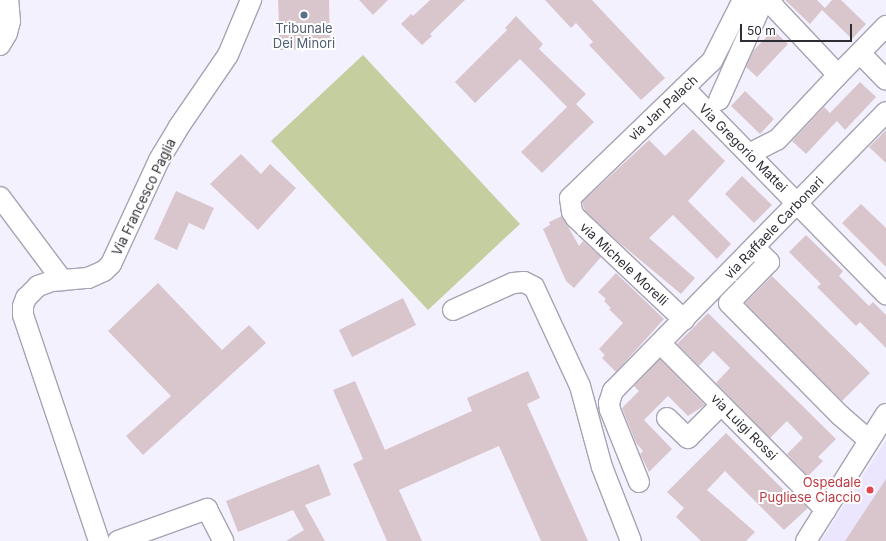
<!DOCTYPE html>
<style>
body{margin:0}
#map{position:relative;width:886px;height:541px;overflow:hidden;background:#f4f1ff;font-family:Inter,sans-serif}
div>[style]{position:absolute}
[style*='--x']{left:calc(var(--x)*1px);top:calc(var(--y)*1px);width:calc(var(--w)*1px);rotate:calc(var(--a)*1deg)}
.built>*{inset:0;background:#ebe6fe}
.green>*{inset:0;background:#c4ce9f}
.building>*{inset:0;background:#d9c6cd}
.roads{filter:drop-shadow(1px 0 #a7a3b3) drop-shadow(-1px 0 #a7a3b3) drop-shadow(0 1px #a7a3b3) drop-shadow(0 -1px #a7a3b3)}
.minor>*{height:20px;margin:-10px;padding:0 10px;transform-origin:10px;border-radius:10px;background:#fff}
.dots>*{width:11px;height:11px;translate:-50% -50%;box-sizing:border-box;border:2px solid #fff;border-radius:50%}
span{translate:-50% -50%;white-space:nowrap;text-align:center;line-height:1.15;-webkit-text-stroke:4px #fff;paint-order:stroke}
.service-label{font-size:13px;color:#4e5e75}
.street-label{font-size:13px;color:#2f2d34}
.health-label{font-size:13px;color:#be3a42}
.right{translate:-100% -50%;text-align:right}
.scale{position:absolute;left:740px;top:24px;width:112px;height:18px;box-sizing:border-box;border:2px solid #2f2d34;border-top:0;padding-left:5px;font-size:12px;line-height:14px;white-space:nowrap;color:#2f2d34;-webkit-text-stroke:3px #fff;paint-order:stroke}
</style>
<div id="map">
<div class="built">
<i style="clip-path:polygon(886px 440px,886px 541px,821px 541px)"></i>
</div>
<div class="green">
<i style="clip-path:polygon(363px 55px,520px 224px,428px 310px,271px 141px)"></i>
</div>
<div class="building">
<i style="clip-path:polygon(278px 0,329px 0,330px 49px,280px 50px)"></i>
<i style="clip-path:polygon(359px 0,388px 0,373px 15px)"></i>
<i style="clip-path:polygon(430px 0,465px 0,430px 34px,432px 36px,422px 45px,401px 24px,411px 14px,413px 16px)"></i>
<i style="clip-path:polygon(545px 0,592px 0,665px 78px,641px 100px,589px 45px,593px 42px,576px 23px,571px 28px)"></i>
<i style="clip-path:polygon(785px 0,817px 0,825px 8px,832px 0,841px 0,866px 24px,852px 39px,822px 10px,810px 24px)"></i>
<i style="clip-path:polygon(516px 16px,543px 44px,539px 49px,586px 94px,576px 104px,594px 122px,542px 173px,521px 152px,567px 107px,520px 59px,475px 103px,455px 82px,507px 30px,505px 28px)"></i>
<i style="clip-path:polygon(773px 30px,788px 44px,757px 77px,746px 67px,753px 51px)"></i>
<i style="clip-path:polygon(860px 82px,876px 97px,845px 130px,837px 121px,806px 154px,792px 141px,824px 107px,830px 113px)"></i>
<i style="clip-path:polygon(745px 91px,774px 119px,760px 134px,731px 106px)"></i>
<i style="clip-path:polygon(693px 129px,725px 161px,688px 201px,731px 244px,717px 259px,673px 215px,649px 238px,695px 278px,681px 294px,615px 239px,585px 211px,582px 202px,649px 140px,665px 156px)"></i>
<i style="clip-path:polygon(886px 130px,886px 163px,869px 147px)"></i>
<i style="clip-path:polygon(241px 154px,261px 174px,270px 164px,296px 188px,258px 230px,210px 184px)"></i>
<i style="clip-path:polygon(742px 176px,772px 205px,754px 223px,725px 194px)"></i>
<i style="clip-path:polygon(176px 191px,214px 208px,204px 230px,189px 223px,177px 250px,154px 239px)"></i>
<i style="clip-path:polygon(861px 204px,886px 228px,886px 267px,842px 223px)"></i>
<i style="clip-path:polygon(562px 216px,579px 246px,583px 241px,601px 257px,574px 288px,566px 281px,543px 229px,550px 225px,549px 222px)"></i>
<i style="clip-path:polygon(806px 235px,843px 271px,839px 276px,869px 306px,873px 302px,886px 315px,886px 348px,860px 322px,856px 326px,817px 287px,821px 284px,789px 252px)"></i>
<i style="clip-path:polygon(616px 273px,664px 319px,616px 372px,602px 358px,605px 355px,599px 349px,623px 323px,609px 309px,611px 308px,604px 301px,606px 299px,598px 292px)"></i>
<i style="clip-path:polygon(772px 276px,870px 373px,842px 401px,745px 303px)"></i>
<i style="clip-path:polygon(158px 283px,222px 350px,249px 325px,266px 343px,143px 455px,126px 436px,171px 396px,108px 331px)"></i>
<i style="clip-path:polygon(403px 298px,416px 325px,352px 357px,339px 330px)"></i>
<i style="clip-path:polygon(708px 313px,836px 439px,818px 457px,823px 461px,808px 476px,787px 454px,803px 438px,787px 421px,770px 438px,716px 383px,730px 368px,713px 351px,699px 366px,677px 344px)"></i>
<i style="clip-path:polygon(660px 359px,705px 405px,688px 416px,668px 396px,644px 420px,672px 449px,649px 472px,640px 454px,643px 451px,636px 443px,622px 408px,639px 391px,634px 386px)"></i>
<i style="clip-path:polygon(528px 371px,540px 398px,527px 404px,588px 541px,541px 541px,499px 446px,399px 490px,422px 541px,387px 541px,353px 464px,363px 459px,333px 390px,355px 381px,385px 450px,472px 411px,467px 398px)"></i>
<i style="clip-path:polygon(726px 433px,796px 502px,799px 499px,808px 508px,784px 530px,725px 471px,707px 490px,755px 532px,746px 541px,701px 541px,676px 517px,684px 508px,667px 492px)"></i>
<i style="clip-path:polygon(319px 464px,331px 495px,305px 505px,325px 541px,286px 541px,304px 530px,293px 510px,238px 532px,226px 501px)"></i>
<i style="clip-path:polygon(886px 479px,886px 541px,845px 541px)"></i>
</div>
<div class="roads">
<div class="minor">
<i style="--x:761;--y:0;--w:15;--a:28"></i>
<i style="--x:774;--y:7;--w:93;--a:46.7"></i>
<i style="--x:838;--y:75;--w:69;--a:-45.6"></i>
<i style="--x:0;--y:45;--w:14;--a:-60"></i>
<i style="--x:7;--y:33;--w:12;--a:-76"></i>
<i style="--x:10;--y:21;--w:21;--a:-95"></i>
<i style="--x:860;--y:53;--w:37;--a:46"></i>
<i style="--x:684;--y:88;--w:289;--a:45.6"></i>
<i style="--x:719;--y:100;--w:108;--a:-66"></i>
<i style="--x:749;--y:154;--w:31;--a:-27"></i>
<i style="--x:777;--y:140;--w:89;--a:-46.8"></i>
<i style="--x:0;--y:197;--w:104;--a:53.2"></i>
<i style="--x:755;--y:248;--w:20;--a:45"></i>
<i style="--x:769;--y:262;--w:57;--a:134.3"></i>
<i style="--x:729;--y:303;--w:159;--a:45.3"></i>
<i style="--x:841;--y:416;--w:37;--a:41"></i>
<i style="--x:453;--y:310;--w:66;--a:-24.2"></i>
<i style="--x:513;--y:283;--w:11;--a:-5"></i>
<i style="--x:524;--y:282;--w:11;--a:27"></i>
<i style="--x:534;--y:287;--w:109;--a:65.1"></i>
<i style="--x:580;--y:386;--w:84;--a:74.8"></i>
<i style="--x:602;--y:467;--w:79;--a:68.6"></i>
<i style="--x:684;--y:320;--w:149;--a:-136.6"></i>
<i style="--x:576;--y:218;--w:7;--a:-124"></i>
<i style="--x:572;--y:212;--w:14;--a:-98"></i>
<i style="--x:570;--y:198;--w:197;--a:-44"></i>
<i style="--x:712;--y:61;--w:68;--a:-63.1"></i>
<i style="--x:661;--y:344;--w:234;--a:45.2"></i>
<i style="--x:667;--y:418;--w:29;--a:44"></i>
<i style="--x:688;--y:438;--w:47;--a:-45"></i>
<i style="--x:639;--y:482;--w:78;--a:-111.9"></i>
<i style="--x:610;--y:410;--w:7;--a:-98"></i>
<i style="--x:609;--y:403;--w:13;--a:-72"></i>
<i style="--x:613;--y:391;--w:390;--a:-45.6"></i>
<i style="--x:99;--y:541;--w:238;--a:-108.6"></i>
<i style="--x:23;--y:315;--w:9;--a:-90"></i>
<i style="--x:23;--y:306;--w:9;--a:-69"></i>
<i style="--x:26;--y:298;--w:17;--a:-45"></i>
<i style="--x:38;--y:286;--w:15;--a:-20"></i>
<i style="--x:52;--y:281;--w:36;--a:-5"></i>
<i style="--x:88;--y:278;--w:17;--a:-24"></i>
<i style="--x:104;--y:271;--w:10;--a:-45"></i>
<i style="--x:111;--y:264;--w:115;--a:-65.2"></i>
<i style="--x:159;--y:160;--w:37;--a:-59"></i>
<i style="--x:178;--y:128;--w:88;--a:-55.6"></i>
<i style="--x:228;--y:55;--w:60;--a:-67.3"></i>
<i style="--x:118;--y:541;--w:95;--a:-19.8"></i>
<i style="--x:207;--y:509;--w:36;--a:63"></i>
<i style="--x:806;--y:541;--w:150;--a:-57.8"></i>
</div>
</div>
<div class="dots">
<i style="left:304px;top:15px;background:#5c6f8a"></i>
<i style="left:870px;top:490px;background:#e0444e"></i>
</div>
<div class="service-label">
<span style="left:304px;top:36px">Tribunale<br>Dei Minori</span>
</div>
<div class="street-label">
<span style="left:663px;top:108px;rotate:-43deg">via Jan Palach</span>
<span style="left:743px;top:148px;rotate:45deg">Via Gregorio Mattei</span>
<span style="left:144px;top:197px;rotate:-64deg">Via Francesco Paglia</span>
<span style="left:774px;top:228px;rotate:-46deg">via Raffaele Carbonari</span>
<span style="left:624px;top:264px;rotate:43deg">via Michele Morelli</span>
<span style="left:744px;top:427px;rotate:45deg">via Luigi Rossi</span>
</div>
<div class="health-label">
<span class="right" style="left:861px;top:490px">Ospedale<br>Pugliese Ciaccio</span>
</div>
<div class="scale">50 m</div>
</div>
